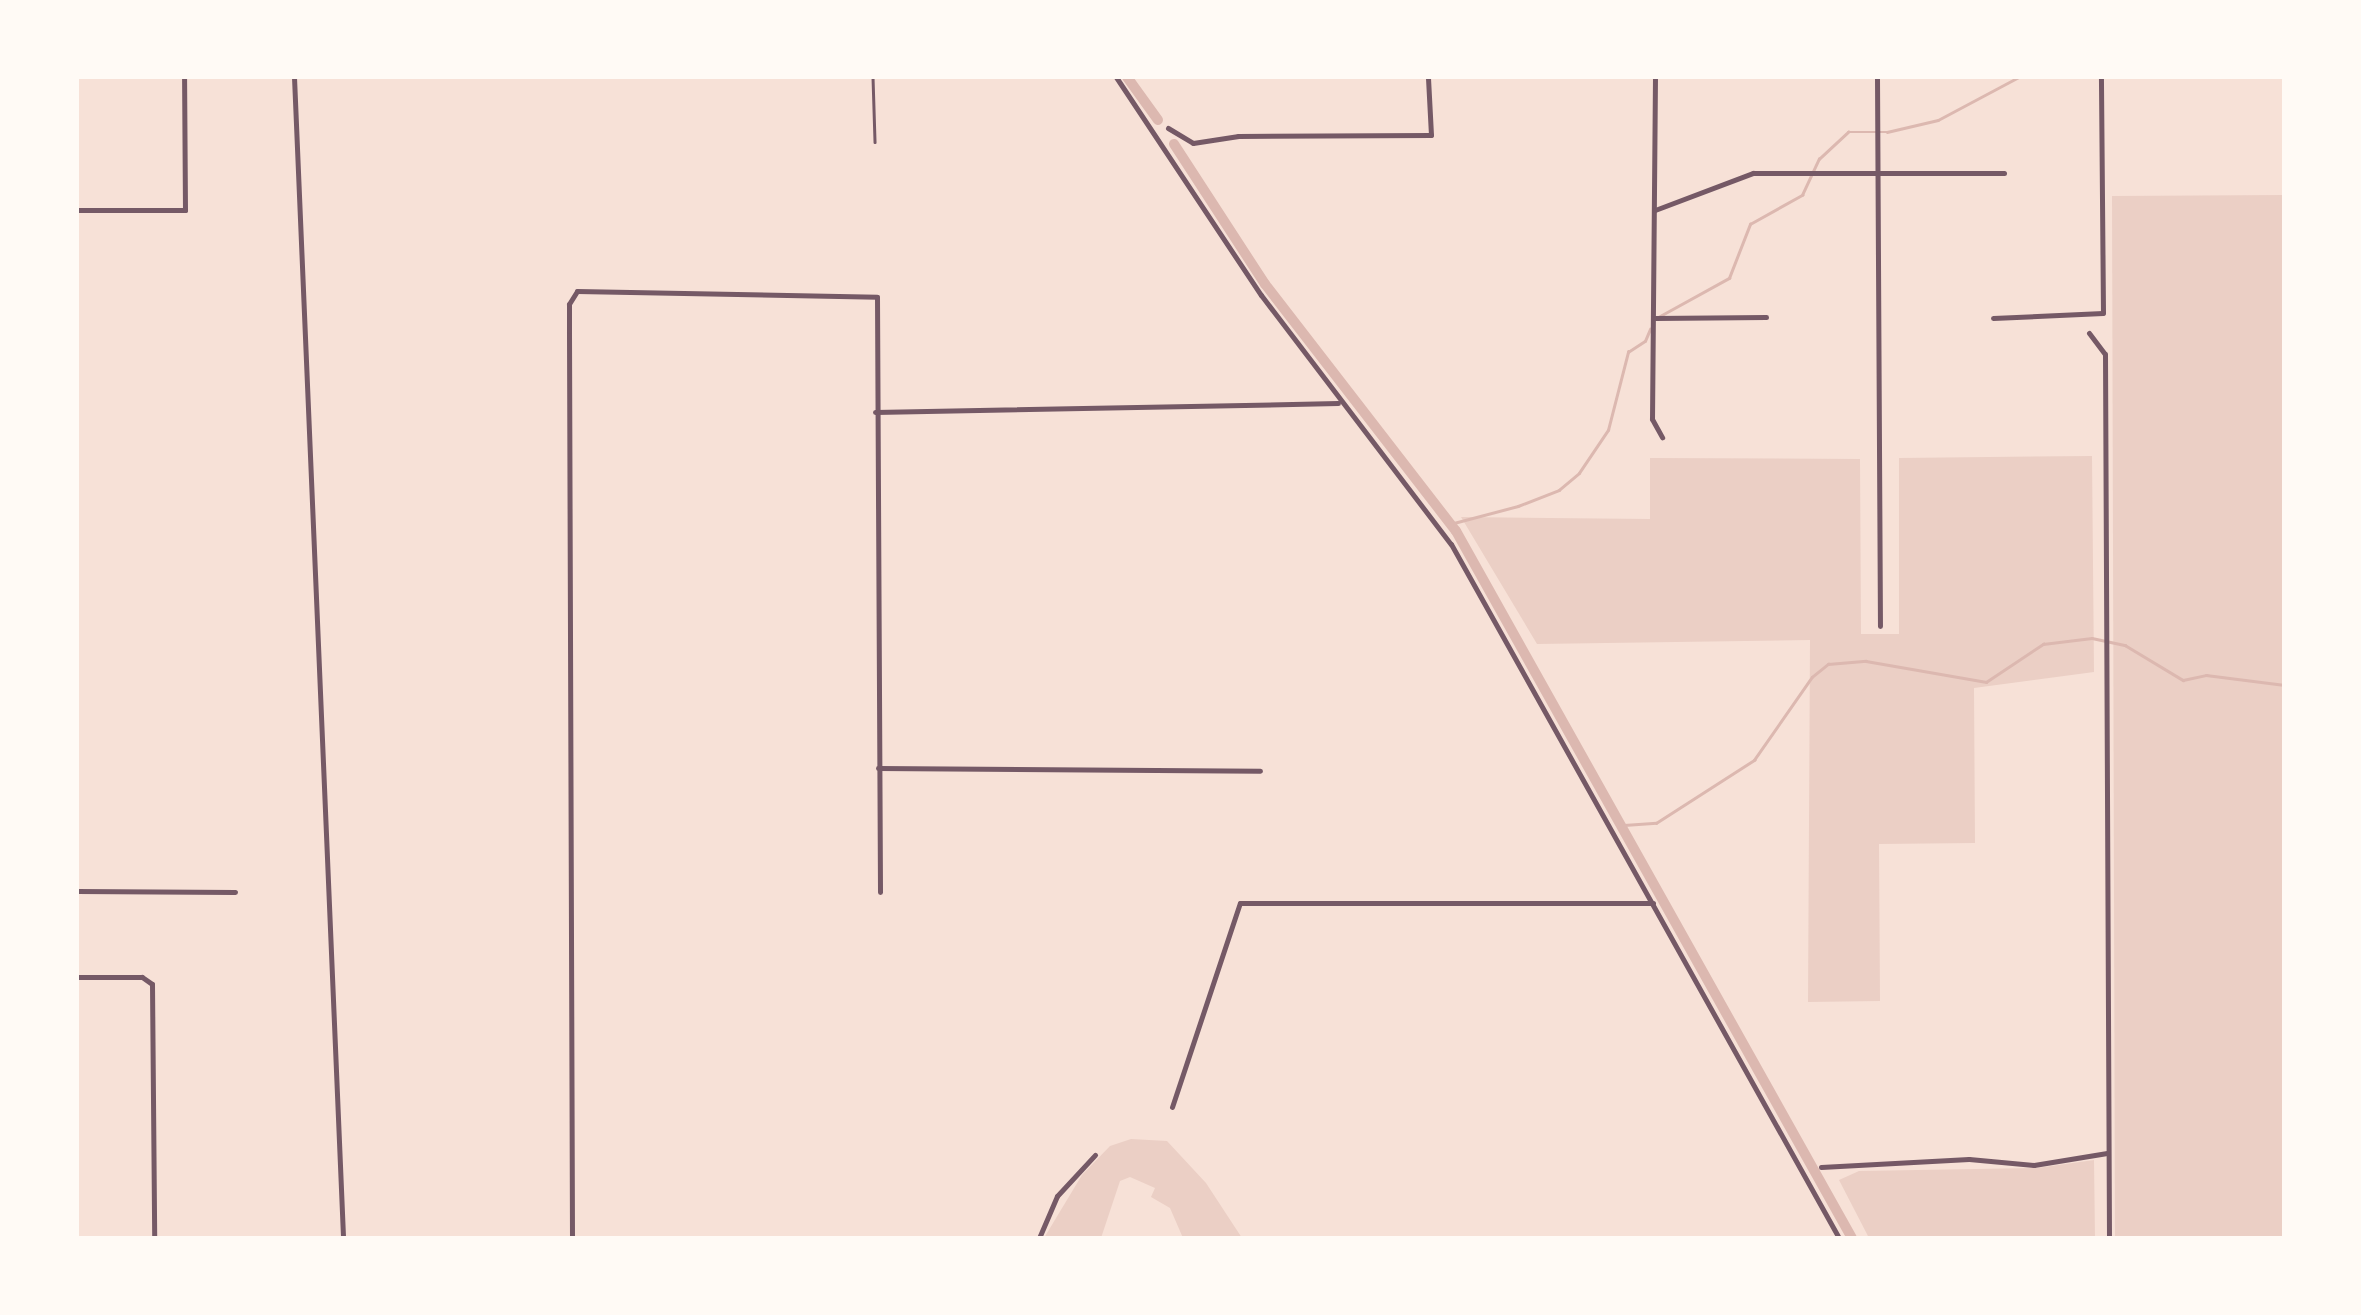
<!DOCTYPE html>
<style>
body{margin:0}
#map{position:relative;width:2361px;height:1315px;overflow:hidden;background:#f7e1d7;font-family:"Exo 2",sans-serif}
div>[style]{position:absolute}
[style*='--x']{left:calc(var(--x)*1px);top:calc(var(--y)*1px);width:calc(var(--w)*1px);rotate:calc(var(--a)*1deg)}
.green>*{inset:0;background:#ebcfc5}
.stream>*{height:2.5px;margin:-1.25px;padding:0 1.25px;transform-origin:1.25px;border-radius:1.25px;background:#dcb8b0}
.canal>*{height:10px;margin:-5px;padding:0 5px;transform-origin:5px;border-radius:5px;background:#dcb8b0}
.service>*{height:2.5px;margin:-1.25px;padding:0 1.25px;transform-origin:1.25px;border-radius:1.25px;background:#755966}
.minor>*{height:5px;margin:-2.5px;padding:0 2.5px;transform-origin:2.5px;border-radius:2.5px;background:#755966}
span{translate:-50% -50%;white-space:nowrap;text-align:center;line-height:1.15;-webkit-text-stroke:5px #fffaf5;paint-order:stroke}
.frame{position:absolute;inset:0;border:79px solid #fffaf5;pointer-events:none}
</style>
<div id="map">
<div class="green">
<i style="clip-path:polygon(2284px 195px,2284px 1238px,2115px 1238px,2112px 196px)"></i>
<i style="clip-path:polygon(2092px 456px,2094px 672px,1974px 688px,1975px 843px,1879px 844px,1880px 1001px,1808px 1002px,1810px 640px,1537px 644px,1461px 517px,1650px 519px,1650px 458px,1860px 459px,1861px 634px,1899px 634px,1899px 458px)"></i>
<i style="clip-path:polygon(1131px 1139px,1167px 1141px,1206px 1183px,1242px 1238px,1183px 1238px,1170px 1208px,1151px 1197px,1155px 1188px,1130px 1177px,1120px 1181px,1101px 1238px,1044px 1238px,1082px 1175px,1110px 1146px)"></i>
<i style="clip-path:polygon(2094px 1160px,2095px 1238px,1869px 1238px,1839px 1180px,1859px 1171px,2037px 1168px)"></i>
</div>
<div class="stream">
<i style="--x:1660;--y:316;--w:79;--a:-28.8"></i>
<i style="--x:1729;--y:278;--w:58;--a:-68.7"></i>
<i style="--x:1750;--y:224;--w:60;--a:-29.1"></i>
<i style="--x:1802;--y:195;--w:40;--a:-65"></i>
<i style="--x:1819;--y:159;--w:40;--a:-43"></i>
<i style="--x:1848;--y:132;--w:39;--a:0"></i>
<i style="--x:1887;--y:132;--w:52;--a:-13.2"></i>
<i style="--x:1938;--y:120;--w:92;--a:-28"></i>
<i style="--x:1450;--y:524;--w:70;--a:-14.8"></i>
<i style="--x:1518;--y:506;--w:44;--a:-21.3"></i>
<i style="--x:1559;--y:490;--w:26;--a:-40"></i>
<i style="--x:1579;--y:473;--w:52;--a:-56"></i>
<i style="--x:1608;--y:430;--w:81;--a:-75.6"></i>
<i style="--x:1628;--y:352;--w:20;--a:-33"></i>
<i style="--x:1645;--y:341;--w:13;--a:-67"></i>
<i style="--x:1624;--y:825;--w:32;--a:-4"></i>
<i style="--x:1656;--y:823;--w:117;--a:-32.7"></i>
<i style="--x:1754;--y:760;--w:101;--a:-55.1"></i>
<i style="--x:1812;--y:677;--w:21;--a:-39"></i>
<i style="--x:1828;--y:664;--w:38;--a:-5"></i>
<i style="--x:1866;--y:661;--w:122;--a:9.9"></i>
<i style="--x:1986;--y:682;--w:69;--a:-33.7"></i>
<i style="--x:2043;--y:644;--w:49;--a:-7"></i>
<i style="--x:2092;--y:638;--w:34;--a:12"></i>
<i style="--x:2125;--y:645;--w:68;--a:31.1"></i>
<i style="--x:2183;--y:680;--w:24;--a:-12"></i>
<i style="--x:2206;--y:675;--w:79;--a:7.3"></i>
</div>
<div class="canal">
<i style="--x:1127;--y:77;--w:53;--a:54.2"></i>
<i style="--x:1174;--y:144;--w:167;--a:57"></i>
<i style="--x:1265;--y:284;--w:312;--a:52.3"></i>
<i style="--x:1456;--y:531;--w:810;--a:60.75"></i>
</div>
<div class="service">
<i style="--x:873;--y:77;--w:65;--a:88.2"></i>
</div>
<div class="minor">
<i style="--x:294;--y:77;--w:1162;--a:87.58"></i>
<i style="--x:1116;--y:77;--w:262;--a:56.4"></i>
<i style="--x:1261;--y:295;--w:313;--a:52.7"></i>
<i style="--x:1451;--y:544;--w:795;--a:60.79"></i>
<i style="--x:1655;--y:77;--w:342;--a:90.5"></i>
<i style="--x:1652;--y:419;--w:21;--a:61"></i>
<i style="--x:1877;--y:77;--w:549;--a:89.69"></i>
<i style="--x:1168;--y:128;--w:29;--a:31"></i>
<i style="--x:1193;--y:143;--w:46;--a:-8.8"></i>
<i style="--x:1238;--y:136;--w:193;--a:-0.3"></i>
<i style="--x:1431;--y:135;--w:58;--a:-93"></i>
<i style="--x:77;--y:210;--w:108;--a:0"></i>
<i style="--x:185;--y:210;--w:133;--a:-90.4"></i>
<i style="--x:1655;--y:210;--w:105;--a:-20.7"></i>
<i style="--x:1753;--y:173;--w:251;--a:0"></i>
<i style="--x:1655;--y:318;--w:111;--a:-0.5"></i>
<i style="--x:1993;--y:318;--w:110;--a:-2.6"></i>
<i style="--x:2103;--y:313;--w:236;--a:-90.5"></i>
<i style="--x:2089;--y:333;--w:26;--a:53"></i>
<i style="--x:2105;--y:354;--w:884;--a:89.74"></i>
<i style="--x:875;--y:412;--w:463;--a:-1.1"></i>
<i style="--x:878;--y:768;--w:382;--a:0.4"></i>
<i style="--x:77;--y:891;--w:158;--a:0.4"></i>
<i style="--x:77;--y:977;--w:65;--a:0"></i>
<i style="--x:142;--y:977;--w:12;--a:35"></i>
<i style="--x:152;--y:984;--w:254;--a:89.5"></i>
<i style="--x:1172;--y:1107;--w:215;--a:-71.6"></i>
<i style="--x:1240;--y:903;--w:413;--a:0"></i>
<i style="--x:1821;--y:1167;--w:148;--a:-3.1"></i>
<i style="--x:1969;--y:1159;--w:65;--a:5.3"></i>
<i style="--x:2034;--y:1165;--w:74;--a:-9.3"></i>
<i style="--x:572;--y:1238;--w:907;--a:-90.19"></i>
<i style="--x:569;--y:331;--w:27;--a:-90"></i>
<i style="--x:569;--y:304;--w:15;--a:-58"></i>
<i style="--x:577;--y:291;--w:300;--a:1.1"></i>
<i style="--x:877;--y:297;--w:595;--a:89.71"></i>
<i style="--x:1039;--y:1238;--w:46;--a:-66.8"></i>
<i style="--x:1057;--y:1196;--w:56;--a:-47.2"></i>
</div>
<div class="frame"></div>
</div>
